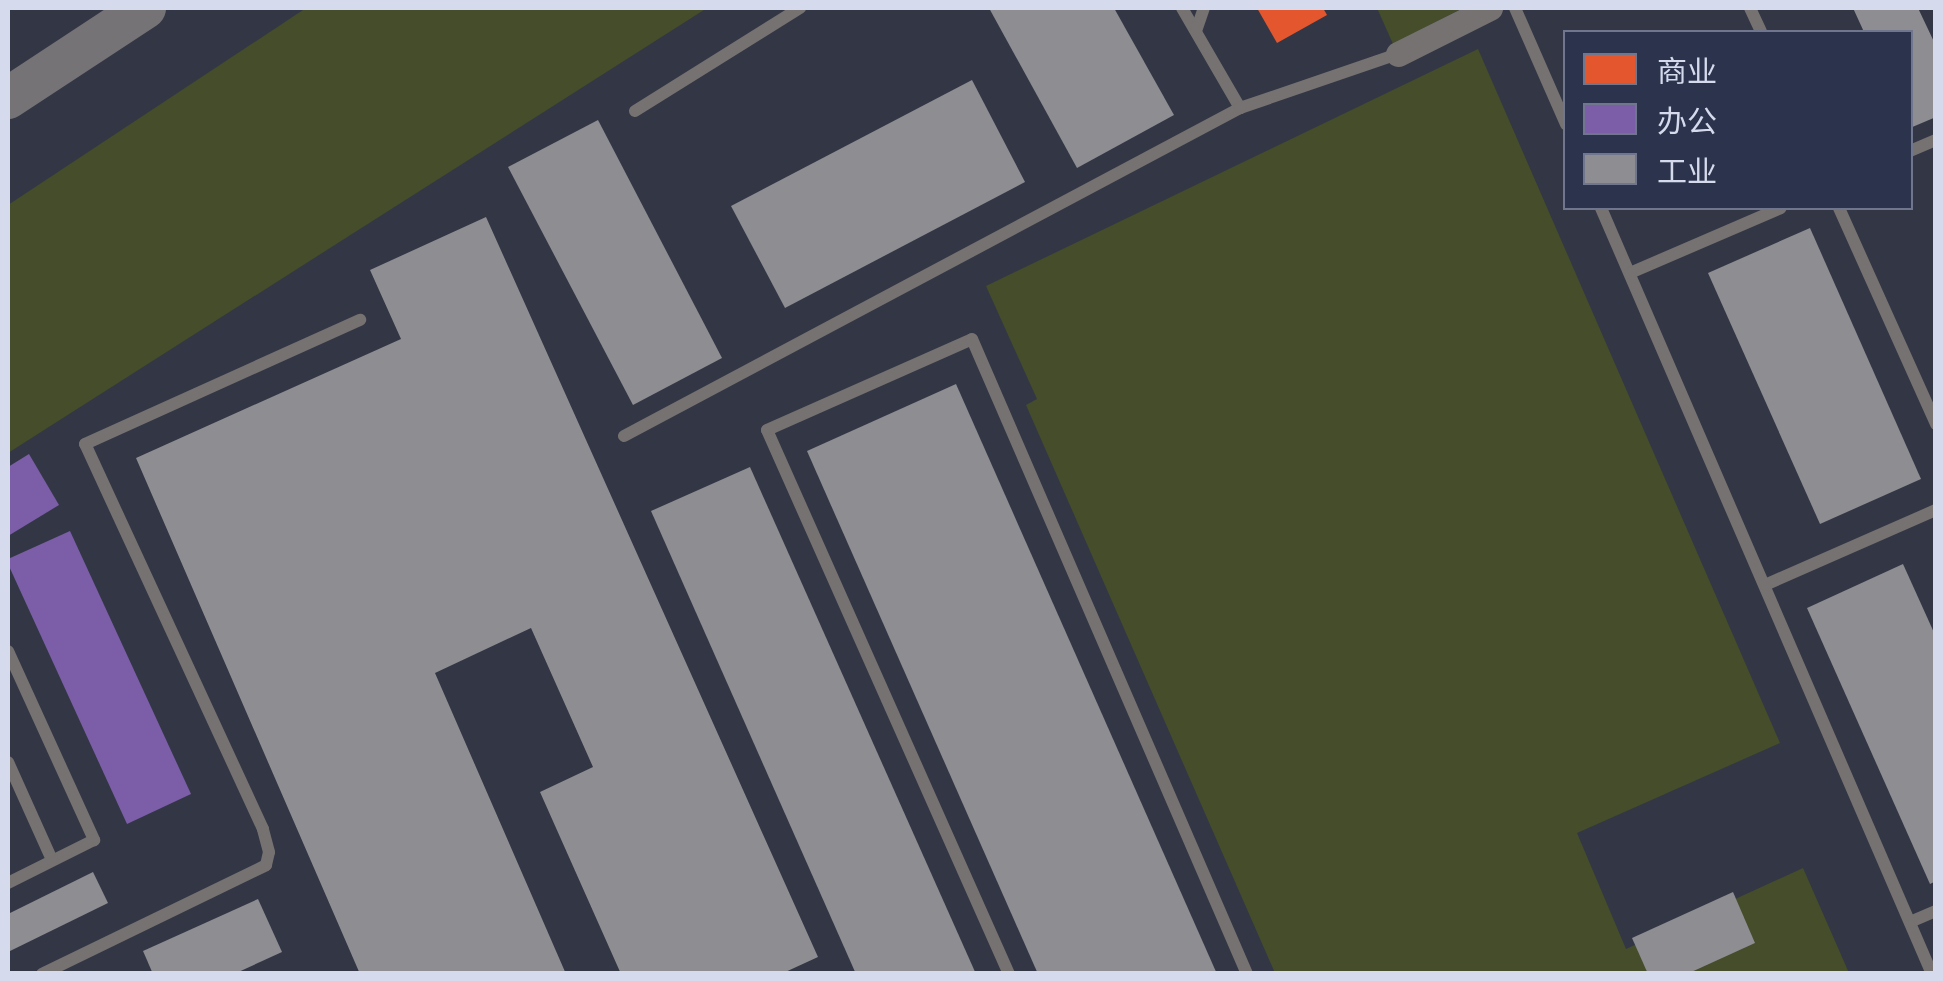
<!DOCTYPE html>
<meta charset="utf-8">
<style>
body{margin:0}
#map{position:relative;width:1943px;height:981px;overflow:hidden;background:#333745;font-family:Helvetica,"Noto Sans SC",sans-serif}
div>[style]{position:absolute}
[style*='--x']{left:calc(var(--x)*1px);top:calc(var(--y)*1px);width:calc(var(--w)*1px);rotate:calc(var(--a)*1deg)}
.green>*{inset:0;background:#454d2a}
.shops>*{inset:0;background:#e4572e}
.offices>*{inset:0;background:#7b5ea7}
.industry>*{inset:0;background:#8d8d92}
.service>*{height:12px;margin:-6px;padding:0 6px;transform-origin:6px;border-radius:6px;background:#767271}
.minor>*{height:25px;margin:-12.5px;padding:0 12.5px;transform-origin:12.5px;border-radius:12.5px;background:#767271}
.primary>*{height:42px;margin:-21px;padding:0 21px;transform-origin:21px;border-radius:21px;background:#767376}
span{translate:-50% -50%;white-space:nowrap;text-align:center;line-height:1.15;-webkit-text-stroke:10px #2b334d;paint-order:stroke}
.frame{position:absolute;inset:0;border:10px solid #d5daec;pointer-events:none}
.legend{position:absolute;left:1563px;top:30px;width:350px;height:180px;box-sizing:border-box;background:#2b334d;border:2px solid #6f768d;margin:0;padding:12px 18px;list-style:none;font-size:30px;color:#d5daec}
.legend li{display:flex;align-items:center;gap:20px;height:50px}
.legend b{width:50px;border:2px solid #6f768d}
</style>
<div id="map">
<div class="green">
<i style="clip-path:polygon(306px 8px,707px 8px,8px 453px,8px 205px)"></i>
<i style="clip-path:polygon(1377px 8px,1463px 8px,1393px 44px)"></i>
<i style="clip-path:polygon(1478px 49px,1780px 743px,1577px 833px,1626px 949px,1803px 868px,1849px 973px,1275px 973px,1026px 405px,1037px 399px,986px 286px)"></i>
</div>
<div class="shops">
<i style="clip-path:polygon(1257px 8px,1323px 8px,1327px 15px,1277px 43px)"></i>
</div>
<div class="offices">
<i style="clip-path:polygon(29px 454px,59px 505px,8px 536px,8px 467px)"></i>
<i style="clip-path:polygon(70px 531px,191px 794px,127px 824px,8px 564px,8px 559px)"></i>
</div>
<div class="industry">
<i style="clip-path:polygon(989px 8px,1114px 8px,1174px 115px,1077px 168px)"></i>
<i style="clip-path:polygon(1853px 8px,1918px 8px,1936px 46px,1936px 117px,1910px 128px,1910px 32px,1864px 32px)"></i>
<i style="clip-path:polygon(972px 80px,1025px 182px,785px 308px,731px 206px)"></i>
<i style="clip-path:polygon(598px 120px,722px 358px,633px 405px,508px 167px)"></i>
<i style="clip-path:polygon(486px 217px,818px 957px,781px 974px,621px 974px,540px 792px,593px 767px,531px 628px,435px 673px,566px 974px,360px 974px,136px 458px,401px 339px,370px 270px)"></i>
<i style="clip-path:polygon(1810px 228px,1921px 479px,1820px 524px,1708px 273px)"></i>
<i style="clip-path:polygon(956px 384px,1217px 974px,1038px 974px,807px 451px)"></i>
<i style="clip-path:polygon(750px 467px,976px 974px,856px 974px,651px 511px)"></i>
<i style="clip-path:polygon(1903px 564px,1936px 637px,1936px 881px,1930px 884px,1807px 608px)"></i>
<i style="clip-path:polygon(93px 872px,108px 903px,8px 952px,8px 914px)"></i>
<i style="clip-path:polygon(1733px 892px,1755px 943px,1687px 974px,1648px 974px,1632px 938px)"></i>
<i style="clip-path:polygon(258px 899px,282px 952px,234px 974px,153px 974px,143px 951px)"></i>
</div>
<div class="service">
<i style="--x:1182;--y:8;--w:116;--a:59.9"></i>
<i style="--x:1515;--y:8;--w:127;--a:66.3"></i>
<i style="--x:1750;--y:8;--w:26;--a:65"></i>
<i style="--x:1196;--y:31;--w:24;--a:-71"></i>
<i style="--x:635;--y:111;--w:195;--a:-32"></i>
<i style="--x:1910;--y:151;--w:28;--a:-23"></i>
<i style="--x:1601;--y:208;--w:834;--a:66.63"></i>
<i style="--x:1839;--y:208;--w:237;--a:65.8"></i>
<i style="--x:1630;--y:273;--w:164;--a:-23.3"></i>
<i style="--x:624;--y:436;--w:698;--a:-28.03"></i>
<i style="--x:1240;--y:108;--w:167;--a:-18.9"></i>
<i style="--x:1765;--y:585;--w:187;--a:-23.7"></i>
<i style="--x:8;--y:651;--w:208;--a:65.5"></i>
<i style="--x:94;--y:840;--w:96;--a:153.4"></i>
<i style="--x:8;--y:762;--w:107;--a:65.8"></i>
<i style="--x:1910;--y:922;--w:28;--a:-23"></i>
<i style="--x:42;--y:974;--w:249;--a:-25.9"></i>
<i style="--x:266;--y:865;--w:13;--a:-77"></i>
<i style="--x:269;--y:852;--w:24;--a:-105"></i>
<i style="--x:263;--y:829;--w:424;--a:-114.8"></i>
<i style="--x:85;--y:444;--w:302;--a:-24.3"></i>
<i style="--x:1009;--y:974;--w:595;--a:-113.98"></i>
<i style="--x:767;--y:430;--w:224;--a:-23.9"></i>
<i style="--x:972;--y:339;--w:692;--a:66.58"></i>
</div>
<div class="minor">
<i style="--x:1398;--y:54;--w:103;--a:-26.6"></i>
</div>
<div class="primary">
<i style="--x:8;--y:98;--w:164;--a:-33.3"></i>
</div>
<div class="frame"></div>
<ul class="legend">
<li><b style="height:28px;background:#e4572e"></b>商业</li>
<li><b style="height:28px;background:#7b5ea7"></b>办公</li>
<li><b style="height:28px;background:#8d8d92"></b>工业</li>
</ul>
</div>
